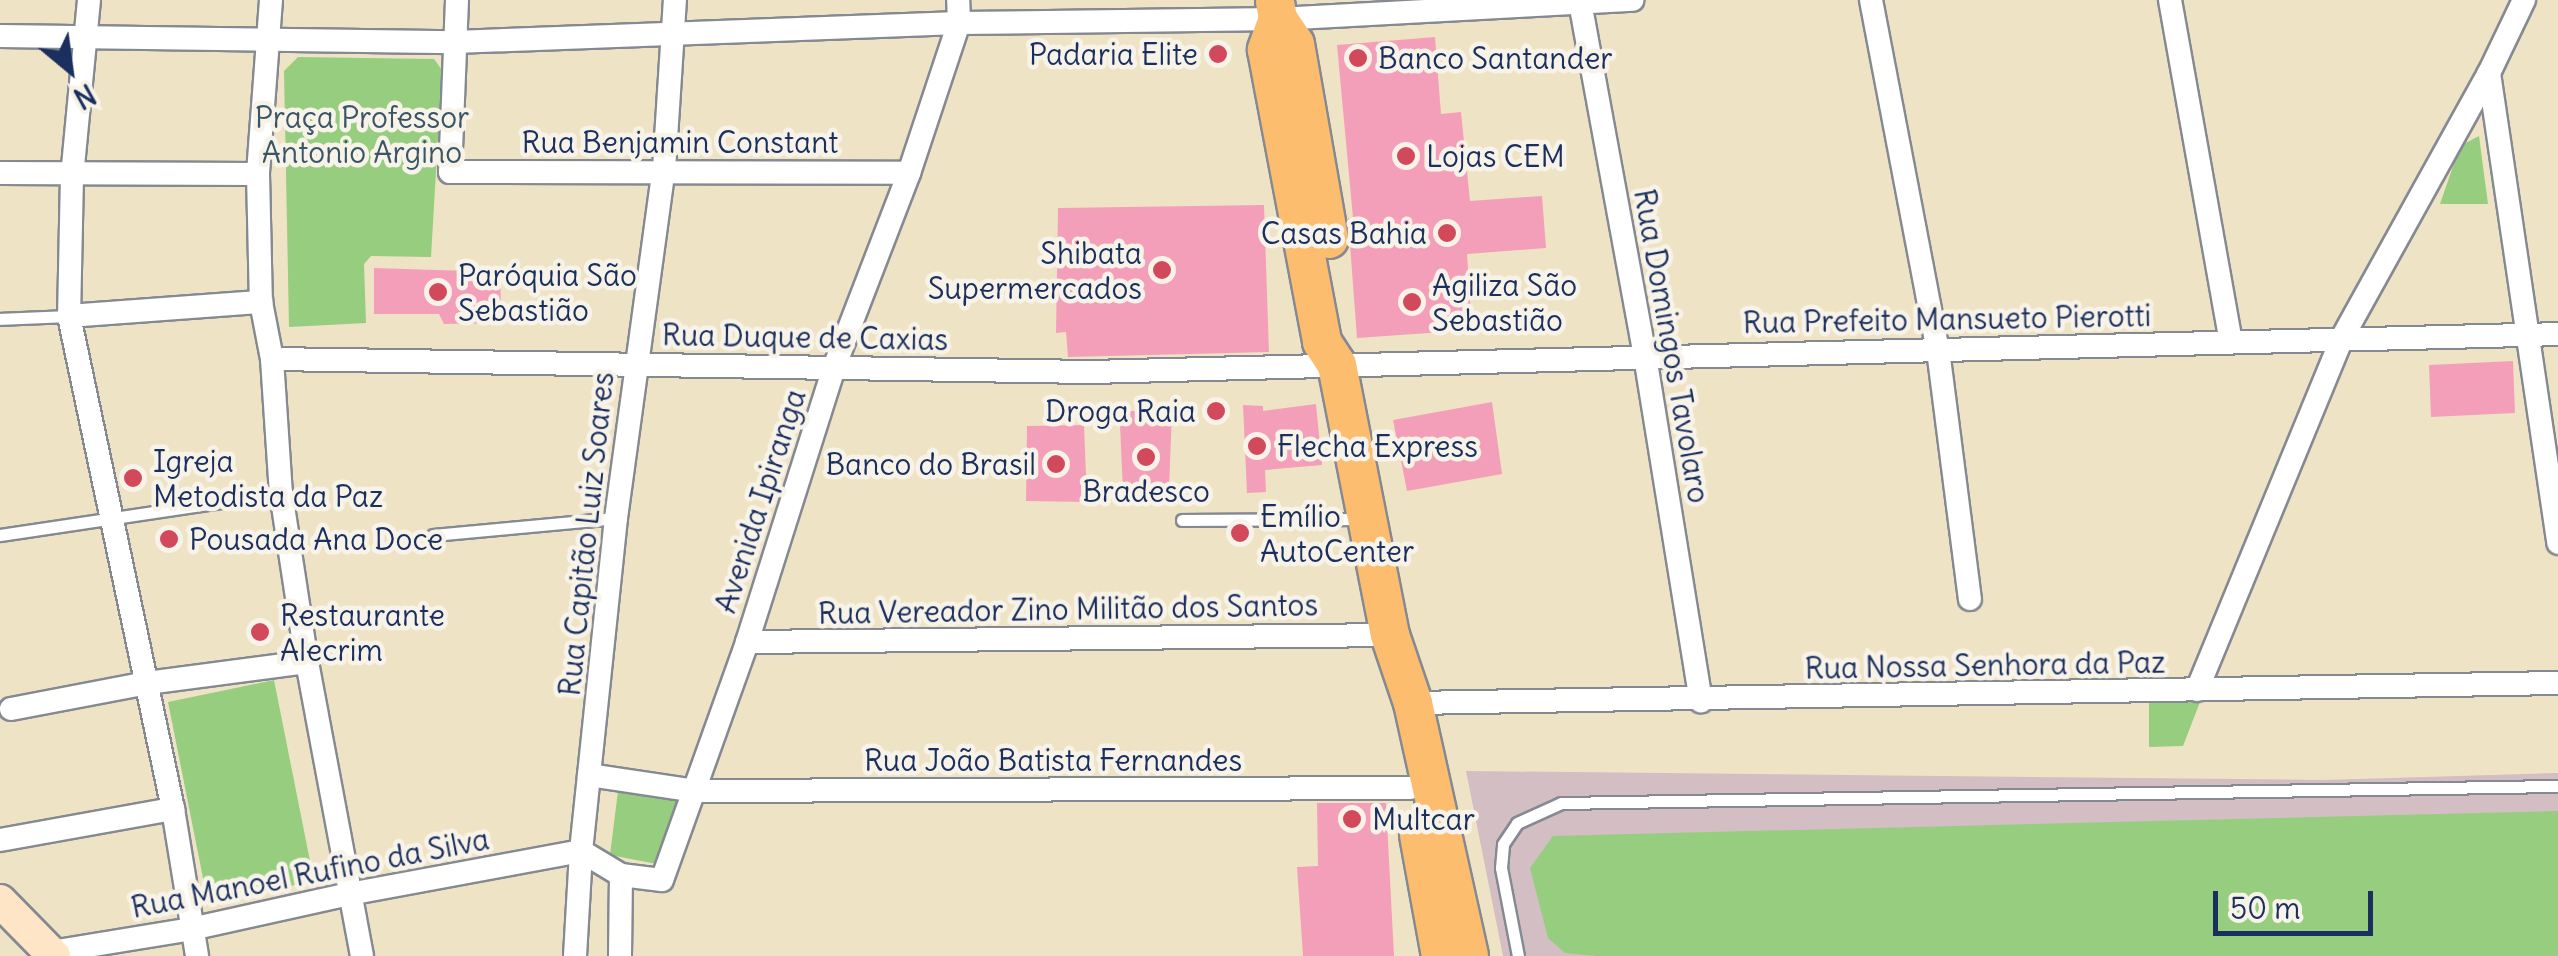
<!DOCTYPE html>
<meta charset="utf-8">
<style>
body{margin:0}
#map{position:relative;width:2558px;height:956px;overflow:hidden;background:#efe3c5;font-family:Delius,sans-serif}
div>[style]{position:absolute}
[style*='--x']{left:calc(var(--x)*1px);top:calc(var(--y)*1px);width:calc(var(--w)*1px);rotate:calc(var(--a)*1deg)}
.industrial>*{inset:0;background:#d2bec3}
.green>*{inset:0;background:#96cd7f}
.building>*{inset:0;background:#f49fb9}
.roads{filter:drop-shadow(2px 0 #858992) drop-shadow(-2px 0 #858992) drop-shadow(0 2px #858992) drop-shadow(0 -2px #858992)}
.lane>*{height:11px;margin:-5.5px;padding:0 5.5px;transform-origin:5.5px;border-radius:5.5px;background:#fff}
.street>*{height:22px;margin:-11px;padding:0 11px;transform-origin:11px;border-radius:11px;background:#fff}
.secondary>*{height:32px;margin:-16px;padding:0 16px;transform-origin:16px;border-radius:16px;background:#fee5c5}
.primary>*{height:38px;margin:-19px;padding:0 19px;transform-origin:19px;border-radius:19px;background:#fcbd6f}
.dots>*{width:28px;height:28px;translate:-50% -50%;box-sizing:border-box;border:5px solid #f7f3e8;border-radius:50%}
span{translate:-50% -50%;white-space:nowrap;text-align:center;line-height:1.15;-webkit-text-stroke:9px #f7f3e8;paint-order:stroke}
.poi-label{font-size:30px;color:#1b2f5e}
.right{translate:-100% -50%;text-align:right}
.left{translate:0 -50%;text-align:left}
.park-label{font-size:30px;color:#3a5666}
.street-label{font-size:30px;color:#1b2f5e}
.north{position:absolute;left:20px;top:20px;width:100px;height:100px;-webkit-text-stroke:8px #f7f3e8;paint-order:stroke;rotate:151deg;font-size:28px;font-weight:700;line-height:40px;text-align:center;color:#1b2f5e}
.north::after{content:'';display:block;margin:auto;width:35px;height:45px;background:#1b2f5e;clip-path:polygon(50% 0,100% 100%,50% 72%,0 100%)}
.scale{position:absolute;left:2213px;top:891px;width:160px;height:45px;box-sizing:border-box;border:5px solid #1b2f5e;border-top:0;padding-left:12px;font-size:30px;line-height:35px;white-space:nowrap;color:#1b2f5e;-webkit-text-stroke:8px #f7f3e8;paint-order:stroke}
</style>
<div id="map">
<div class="industrial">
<i style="clip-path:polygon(1466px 771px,2324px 780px,2558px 773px,2558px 956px,1503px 956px)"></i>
</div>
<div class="green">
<i style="clip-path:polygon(298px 57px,434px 59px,442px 70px,431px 257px,371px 256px,364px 264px,366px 323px,289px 327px,284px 71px)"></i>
<i style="clip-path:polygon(2479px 136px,2488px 204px,2440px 204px,2460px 146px)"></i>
<i style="clip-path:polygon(274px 680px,314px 881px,208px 903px,168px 702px)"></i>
<i style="clip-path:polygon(2149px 702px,2200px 702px,2183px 746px,2149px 747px)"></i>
<i style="clip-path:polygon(686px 784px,662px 865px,610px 855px,618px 791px)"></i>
<i style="clip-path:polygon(2558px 811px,2558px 956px,1597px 956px,1565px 953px,1548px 938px,1530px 868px,1553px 836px)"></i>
</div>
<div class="building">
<i style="clip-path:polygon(1435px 37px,1441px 114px,1461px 112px,1470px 201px,1542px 196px,1546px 248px,1467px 254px,1472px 330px,1357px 338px,1348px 218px,1353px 218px,1337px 45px)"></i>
<i style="clip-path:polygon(1264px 205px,1269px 352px,1068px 357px,1066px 332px,1056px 333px,1058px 208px)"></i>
<i style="clip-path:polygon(374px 268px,500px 272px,501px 309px,494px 310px,495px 323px,444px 324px,439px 314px,374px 314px)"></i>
<i style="clip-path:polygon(2513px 361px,2515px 413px,2431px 417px,2429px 365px)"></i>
<i style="clip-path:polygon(1492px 402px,1502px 474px,1407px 491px,1393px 420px)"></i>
<i style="clip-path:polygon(1316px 404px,1322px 465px,1265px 470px,1266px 492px,1247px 493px,1243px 405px,1263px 406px,1263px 411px)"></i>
<i style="clip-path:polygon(1102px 411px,1172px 411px,1169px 489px,1123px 492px,1120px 425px)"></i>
<i style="clip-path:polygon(1084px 425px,1087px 502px,1026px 501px,1027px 426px)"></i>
<i style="clip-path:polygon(1317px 803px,1386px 803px,1394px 956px,1303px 956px,1297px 867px,1318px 866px)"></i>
</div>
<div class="roads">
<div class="lane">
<i style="--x:0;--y:319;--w:69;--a:-2.5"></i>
<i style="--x:1182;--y:520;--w:178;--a:-0.3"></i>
<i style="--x:0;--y:535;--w:284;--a:-8.5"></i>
<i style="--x:433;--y:535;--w:184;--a:-5.3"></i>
<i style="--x:1518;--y:956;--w:90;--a:-100.9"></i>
<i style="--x:1501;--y:868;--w:24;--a:-85"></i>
<i style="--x:1503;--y:844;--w:25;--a:-56"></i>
<i style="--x:1517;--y:823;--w:48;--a:-24.4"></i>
<i style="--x:1561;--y:803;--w:997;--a:-0.98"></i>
</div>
<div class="street">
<i style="--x:89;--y:0;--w:176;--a:95.5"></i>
<i style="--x:72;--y:175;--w:141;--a:91.2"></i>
<i style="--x:69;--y:316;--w:504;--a:78.09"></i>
<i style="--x:173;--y:809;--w:149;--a:80.7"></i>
<i style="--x:271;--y:0;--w:174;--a:94.3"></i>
<i style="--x:258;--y:174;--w:128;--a:88.7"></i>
<i style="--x:261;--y:302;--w:58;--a:79.1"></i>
<i style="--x:272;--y:359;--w:134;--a:86.2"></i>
<i style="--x:281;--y:493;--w:171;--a:81.3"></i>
<i style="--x:307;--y:662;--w:299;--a:79.4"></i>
<i style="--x:457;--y:0;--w:172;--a:92.3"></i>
<i style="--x:450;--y:172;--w:459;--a:0.1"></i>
<i style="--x:1871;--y:0;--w:356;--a:79.2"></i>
<i style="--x:1938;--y:350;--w:251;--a:82.7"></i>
<i style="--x:2170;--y:0;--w:346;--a:79.9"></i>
<i style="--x:1580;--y:2;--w:360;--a:79.6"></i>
<i style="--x:1645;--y:356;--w:350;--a:80.8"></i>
<i style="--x:0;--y:36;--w:455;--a:0.8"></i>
<i style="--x:455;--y:42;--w:504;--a:-2.16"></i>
<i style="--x:959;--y:23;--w:319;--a:-0.7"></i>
<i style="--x:1278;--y:19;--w:355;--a:-3.1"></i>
<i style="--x:2489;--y:73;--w:475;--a:81.6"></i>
<i style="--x:0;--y:173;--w:258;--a:0.2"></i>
<i style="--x:69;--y:316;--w:193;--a:-4.2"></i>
<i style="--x:272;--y:359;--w:819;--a:0.91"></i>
<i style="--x:1091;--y:372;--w:1467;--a:-1.48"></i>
<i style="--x:747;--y:642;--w:643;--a:-0.62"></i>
<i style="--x:2197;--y:690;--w:381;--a:-67.6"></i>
<i style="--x:2342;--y:338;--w:303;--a:-61"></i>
<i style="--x:2489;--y:73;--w:81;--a:-64.4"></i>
<i style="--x:1413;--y:703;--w:1145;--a:-1"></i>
<i style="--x:11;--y:709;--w:138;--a:-10.8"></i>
<i style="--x:147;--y:683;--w:161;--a:-7.5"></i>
<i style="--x:589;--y:775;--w:108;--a:8.5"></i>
<i style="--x:696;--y:791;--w:714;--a:-0.24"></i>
<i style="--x:0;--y:840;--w:176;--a:-10.2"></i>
<i style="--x:51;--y:952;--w:142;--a:-9.3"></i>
<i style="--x:191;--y:929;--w:162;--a:-12.5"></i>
<i style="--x:349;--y:894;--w:236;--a:-10.5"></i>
<i style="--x:581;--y:851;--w:47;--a:31"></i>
<i style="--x:621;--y:875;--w:41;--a:7"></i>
<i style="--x:662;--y:880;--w:253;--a:-70.3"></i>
<i style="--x:747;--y:642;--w:291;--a:-72.4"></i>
<i style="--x:835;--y:365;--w:206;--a:-68.9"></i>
<i style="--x:909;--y:173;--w:158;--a:-71.6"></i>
<i style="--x:959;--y:23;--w:23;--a:-92"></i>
<i style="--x:575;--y:956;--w:105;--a:-86.7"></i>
<i style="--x:581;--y:851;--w:335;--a:-84"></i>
<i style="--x:616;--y:518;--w:352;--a:-82.2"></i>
<i style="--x:664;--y:169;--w:169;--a:-86.3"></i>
<i style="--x:620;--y:956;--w:81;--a:-89.3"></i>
</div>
<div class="secondary">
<i style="--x:0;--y:901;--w:77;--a:45.5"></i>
</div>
<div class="primary">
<i style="--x:1275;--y:2;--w:17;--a:80"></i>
<i style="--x:1278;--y:19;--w:30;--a:56"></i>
<i style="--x:1295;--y:44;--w:198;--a:80.1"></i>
<i style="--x:1278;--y:19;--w:33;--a:110"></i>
<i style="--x:1267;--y:50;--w:297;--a:79.3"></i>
<i style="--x:1322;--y:342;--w:27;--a:57"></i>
<i style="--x:1337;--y:365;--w:275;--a:78.9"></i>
<i style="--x:1390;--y:635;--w:72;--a:71.3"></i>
<i style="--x:1413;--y:703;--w:259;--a:77.5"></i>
<i style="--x:1419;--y:835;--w:123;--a:79.7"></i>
</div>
</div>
<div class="dots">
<i style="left:1218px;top:54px;background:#d1495b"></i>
<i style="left:1358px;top:58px;background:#d1495b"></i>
<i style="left:1406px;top:156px;background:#d1495b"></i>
<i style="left:1447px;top:233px;background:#d1495b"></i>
<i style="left:1162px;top:270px;background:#d1495b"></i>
<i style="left:438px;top:292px;background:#d1495b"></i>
<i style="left:1412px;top:302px;background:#d1495b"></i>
<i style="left:1216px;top:411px;background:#d1495b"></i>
<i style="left:1257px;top:446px;background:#d1495b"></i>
<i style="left:1146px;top:457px;background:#d1495b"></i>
<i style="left:1056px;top:464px;background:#d1495b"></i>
<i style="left:133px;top:478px;background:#d1495b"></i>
<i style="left:1240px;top:533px;background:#d1495b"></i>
<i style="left:169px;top:539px;background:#d1495b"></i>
<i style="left:260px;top:632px;background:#d1495b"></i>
<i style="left:1352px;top:819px;background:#d1495b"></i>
</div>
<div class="poi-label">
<span class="right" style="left:1198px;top:54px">Padaria Elite</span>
<span class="left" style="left:1378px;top:58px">Banco Santander</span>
<span class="left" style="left:1426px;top:156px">Lojas CEM</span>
<span class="right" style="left:1427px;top:233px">Casas Bahia</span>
<span class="right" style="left:1142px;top:270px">Shibata<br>Supermercados</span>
<span class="left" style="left:458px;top:292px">Paróquia São<br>Sebastião</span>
<span class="left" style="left:1432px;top:302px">Agiliza São<br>Sebastião</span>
<span class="right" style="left:1196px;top:411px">Droga Raia</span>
<span class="left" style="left:1277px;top:446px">Flecha Express</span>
<span class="left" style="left:153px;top:478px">Igreja<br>Metodista da Paz</span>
<span class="right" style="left:1036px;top:464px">Banco do Brasil</span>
<span style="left:1146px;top:491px">Bradesco</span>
<span class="left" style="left:1260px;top:533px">Emílio<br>AutoCenter</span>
<span class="left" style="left:189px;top:539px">Pousada Ana Doce</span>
<span class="left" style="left:280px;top:632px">Restaurante<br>Alecrim</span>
<span class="left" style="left:1372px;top:819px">Multcar</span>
</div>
<div class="park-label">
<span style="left:362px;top:134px">Praça Professor<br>Antonio Argino</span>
</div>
<div class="street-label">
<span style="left:680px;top:142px">Rua Benjamin Constant</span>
<span style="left:1947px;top:319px;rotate:-1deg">Rua Prefeito Mansueto Pierotti</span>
<span style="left:805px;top:337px;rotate:1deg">Rua Duque de Caxias</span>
<span style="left:1672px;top:346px;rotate:80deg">Rua Domingos Tavolaro</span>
<span style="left:760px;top:501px;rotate:-72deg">Avenida Ipiranga</span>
<span style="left:586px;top:534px;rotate:-84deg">Rua Capitão Luiz Soares</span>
<span style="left:1068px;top:609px;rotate:-1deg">Rua Vereador Zino Militão dos Santos</span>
<span style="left:1985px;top:665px;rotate:-1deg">Rua Nossa Senhora da Paz</span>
<span style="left:1053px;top:760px">Rua João Batista Fernandes</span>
<span style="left:310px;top:873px;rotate:-11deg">Rua Manoel Rufino da Silva</span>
</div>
<div class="north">N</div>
<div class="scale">50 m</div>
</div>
